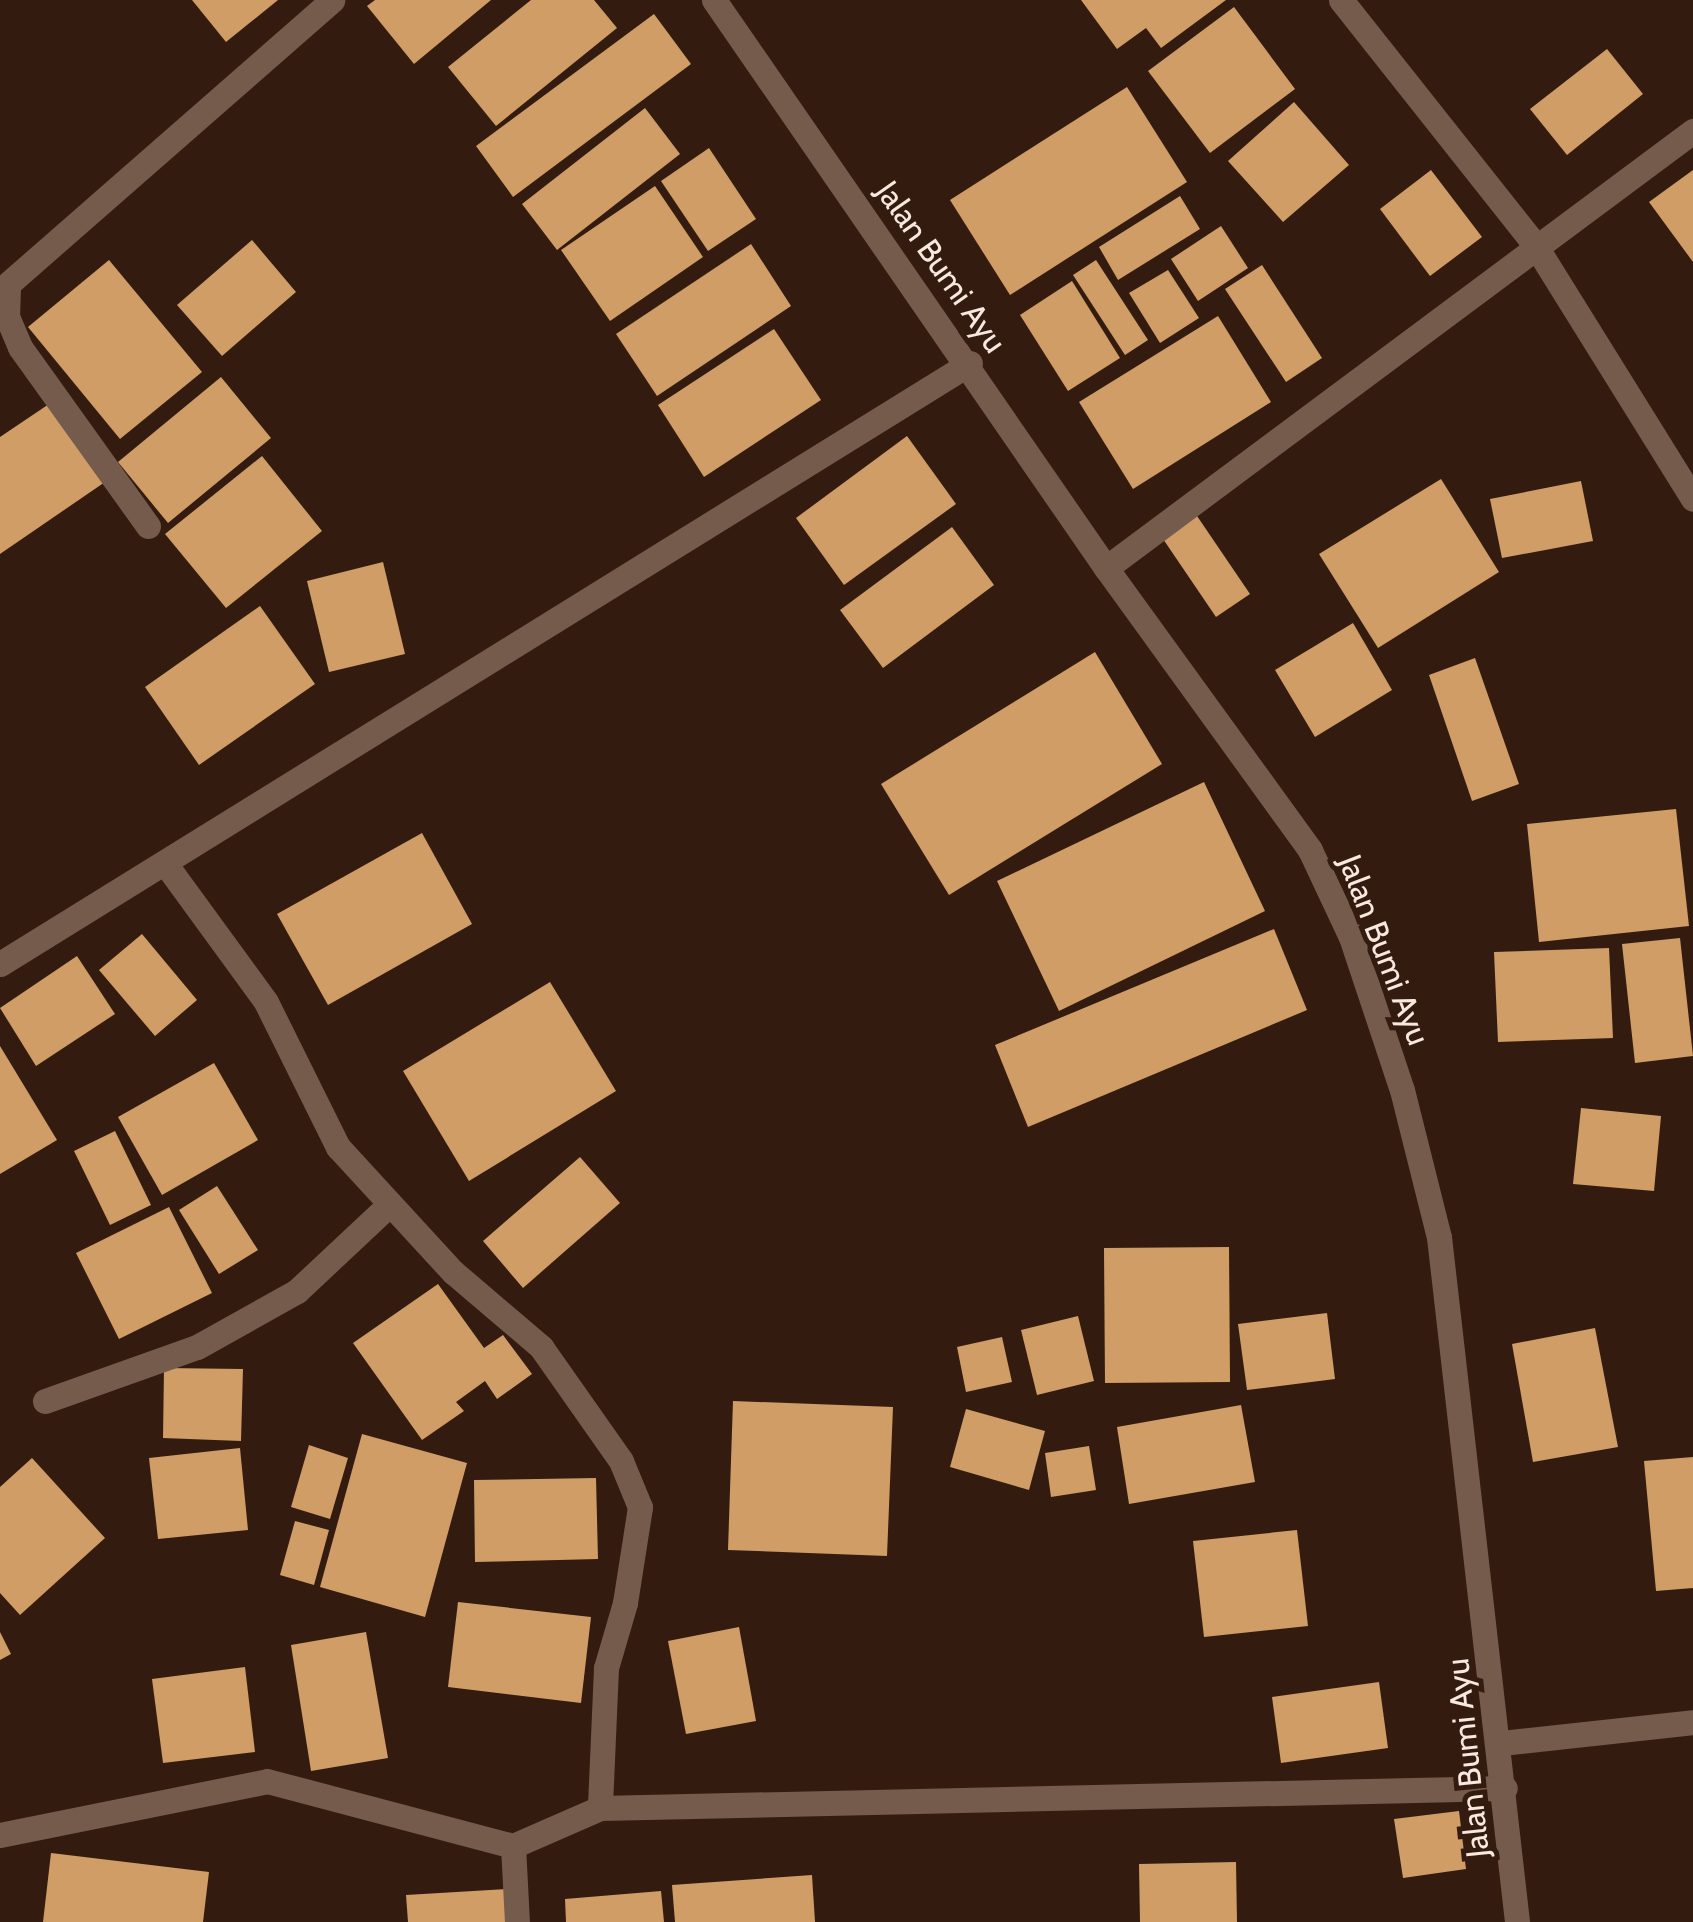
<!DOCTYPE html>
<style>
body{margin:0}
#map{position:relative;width:1693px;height:1922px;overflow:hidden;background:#331c0f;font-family:Cabin,sans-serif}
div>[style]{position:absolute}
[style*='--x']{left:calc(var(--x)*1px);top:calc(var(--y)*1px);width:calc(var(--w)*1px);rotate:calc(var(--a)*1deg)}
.building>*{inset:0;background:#d09d66}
.street>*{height:25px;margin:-12.5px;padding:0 12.5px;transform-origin:12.5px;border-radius:12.5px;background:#755b4b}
span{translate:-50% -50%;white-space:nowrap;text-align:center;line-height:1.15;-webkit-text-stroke:10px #331c0f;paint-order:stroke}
.street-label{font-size:32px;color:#f9e8e0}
</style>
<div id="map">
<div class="building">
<i style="clip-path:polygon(192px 0,278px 0,226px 42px)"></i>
<i style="clip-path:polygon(375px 0,491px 0,414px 64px,367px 6px)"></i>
<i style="clip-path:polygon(531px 0,594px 0,617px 28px,496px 126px,448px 67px)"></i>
<i style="clip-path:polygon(1081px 0,1226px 0,1161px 48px,1146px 28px,1117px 49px)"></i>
<i style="clip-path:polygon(1234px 7px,1295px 89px,1210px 153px,1148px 71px)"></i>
<i style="clip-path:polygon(654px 14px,691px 64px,513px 197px,476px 146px)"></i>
<i style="clip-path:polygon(1607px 49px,1643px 94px,1567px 155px,1530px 109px)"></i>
<i style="clip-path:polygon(1127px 87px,1187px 182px,1010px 295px,950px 200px)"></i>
<i style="clip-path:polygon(1294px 102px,1349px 165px,1283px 222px,1228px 161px)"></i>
<i style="clip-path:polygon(645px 108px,680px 154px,557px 250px,522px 204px)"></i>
<i style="clip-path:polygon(709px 148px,756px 219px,708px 251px,661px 181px)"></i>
<i style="clip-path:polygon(1431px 170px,1482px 237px,1430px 276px,1380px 209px)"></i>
<i style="clip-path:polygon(1693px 170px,1693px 262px,1649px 202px)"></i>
<i style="clip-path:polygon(655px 186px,703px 257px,610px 321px,561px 250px)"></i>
<i style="clip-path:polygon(1180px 196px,1200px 229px,1118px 280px,1099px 247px)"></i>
<i style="clip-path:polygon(1221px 226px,1248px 268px,1198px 301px,1171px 259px)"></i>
<i style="clip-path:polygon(252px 240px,296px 292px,222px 356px,177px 305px)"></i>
<i style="clip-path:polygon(751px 244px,791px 306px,657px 396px,616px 334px)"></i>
<i style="clip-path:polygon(109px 260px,202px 372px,120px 439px,28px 327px)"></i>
<i style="clip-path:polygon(1096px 260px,1148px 340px,1125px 355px,1073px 275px)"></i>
<i style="clip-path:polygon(1262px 265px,1322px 358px,1286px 382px,1225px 289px)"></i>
<i style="clip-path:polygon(1168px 270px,1199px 318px,1160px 343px,1129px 293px)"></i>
<i style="clip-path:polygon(1072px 281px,1120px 358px,1068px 391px,1020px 315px)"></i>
<i style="clip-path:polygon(1218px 316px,1271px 402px,1133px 489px,1079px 402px)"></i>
<i style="clip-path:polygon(774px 329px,821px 400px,704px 477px,658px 405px)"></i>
<i style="clip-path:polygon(221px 377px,271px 438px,168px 523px,118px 462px)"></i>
<i style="clip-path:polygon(52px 402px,105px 482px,0 554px,0 437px)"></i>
<i style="clip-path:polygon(907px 436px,956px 504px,844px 585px,796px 518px)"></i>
<i style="clip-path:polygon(262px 456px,322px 531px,226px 608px,165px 534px)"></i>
<i style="clip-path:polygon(1441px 479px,1499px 572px,1378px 648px,1319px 554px)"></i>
<i style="clip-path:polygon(1581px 481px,1593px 541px,1502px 558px,1490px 499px)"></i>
<i style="clip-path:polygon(1195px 513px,1250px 594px,1216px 617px,1161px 536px)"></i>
<i style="clip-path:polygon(952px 527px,994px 585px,883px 668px,840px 610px)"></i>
<i style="clip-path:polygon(383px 562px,405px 654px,329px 672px,307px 581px)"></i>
<i style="clip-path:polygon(260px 606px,315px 684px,199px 765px,145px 687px)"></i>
<i style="clip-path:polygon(1353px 623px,1392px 690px,1315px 737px,1275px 670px)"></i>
<i style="clip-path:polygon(1095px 652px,1162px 764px,949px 895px,881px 784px)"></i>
<i style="clip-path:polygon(1475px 658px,1519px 784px,1472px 801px,1429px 675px)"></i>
<i style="clip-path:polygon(1204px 782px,1265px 911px,1059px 1011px,997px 881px)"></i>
<i style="clip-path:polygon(1676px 809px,1689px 926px,1539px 942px,1527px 824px)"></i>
<i style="clip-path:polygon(422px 833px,472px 924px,328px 1005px,277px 914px)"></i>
<i style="clip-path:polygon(1274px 929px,1307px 1010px,1028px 1127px,995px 1045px)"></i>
<i style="clip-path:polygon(142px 934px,197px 1000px,155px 1036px,99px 970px)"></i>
<i style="clip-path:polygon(1680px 938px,1693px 1056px,1635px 1063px,1622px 944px)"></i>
<i style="clip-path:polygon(1609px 948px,1613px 1038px,1498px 1042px,1494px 952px)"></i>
<i style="clip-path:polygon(77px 956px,115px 1014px,36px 1066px,0 1008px)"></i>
<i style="clip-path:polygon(550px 982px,616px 1091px,469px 1181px,403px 1071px)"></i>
<i style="clip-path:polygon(0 1046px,57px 1140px,0 1174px)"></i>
<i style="clip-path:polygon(214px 1063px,258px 1140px,162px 1195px,118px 1117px)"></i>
<i style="clip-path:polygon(1581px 1108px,1661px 1116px,1654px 1191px,1573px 1184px)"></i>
<i style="clip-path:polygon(115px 1131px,151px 1205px,110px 1225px,74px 1151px)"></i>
<i style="clip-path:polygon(580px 1157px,620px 1203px,523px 1288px,483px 1241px)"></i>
<i style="clip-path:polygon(217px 1186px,258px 1250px,219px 1274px,179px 1210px)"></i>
<i style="clip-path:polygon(169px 1207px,212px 1293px,119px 1339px,76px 1253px)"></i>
<i style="clip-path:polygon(1229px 1247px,1230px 1382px,1105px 1383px,1104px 1248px)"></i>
<i style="clip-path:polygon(438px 1284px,484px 1348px,503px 1335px,532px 1374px,497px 1399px,485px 1381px,456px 1402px,464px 1411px,422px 1440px,353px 1343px)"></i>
<i style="clip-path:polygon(1327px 1313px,1335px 1379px,1247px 1390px,1238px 1324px)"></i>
<i style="clip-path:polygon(1078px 1316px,1094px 1381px,1037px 1395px,1021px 1330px)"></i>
<i style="clip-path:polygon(1595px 1328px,1618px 1447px,1533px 1462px,1512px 1344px)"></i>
<i style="clip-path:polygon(1002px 1337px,1012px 1382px,966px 1392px,957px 1347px)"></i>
<i style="clip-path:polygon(164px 1368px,243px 1369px,241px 1441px,163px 1438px)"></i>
<i style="clip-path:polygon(733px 1401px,893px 1407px,887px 1556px,728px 1550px)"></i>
<i style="clip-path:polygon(1241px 1405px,1255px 1482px,1129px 1504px,1117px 1427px)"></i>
<i style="clip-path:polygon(966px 1409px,1045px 1431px,1029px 1490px,950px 1467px)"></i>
<i style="clip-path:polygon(362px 1434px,467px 1463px,425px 1617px,320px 1587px)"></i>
<i style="clip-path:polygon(309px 1445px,348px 1458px,330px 1519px,291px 1507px)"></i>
<i style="clip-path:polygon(1089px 1446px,1096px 1490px,1051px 1497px,1045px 1453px)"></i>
<i style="clip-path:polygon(240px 1448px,248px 1530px,158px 1539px,149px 1458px)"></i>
<i style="clip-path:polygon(1693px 1457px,1693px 1588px,1656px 1591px,1644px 1461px)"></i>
<i style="clip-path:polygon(32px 1458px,105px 1538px,20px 1615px,0 1593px,0 1487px)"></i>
<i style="clip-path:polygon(596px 1478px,598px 1559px,475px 1562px,474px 1480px)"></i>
<i style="clip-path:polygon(295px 1521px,329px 1530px,314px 1585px,280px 1575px)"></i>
<i style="clip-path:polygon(1297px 1530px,1308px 1626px,1204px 1637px,1193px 1541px)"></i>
<i style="clip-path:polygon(458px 1602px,591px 1617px,581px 1703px,448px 1687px)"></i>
<i style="clip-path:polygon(739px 1627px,756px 1721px,686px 1734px,668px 1641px)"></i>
<i style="clip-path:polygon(0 1632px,11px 1654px,0 1660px)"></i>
<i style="clip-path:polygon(366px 1632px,388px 1758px,311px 1771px,291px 1645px)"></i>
<i style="clip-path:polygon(245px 1667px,255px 1752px,163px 1763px,152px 1679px)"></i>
<i style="clip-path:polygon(1379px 1682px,1388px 1748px,1281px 1763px,1272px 1697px)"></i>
<i style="clip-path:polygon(1459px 1811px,1466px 1869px,1403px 1878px,1394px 1819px)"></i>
<i style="clip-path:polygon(51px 1853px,209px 1872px,203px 1922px,43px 1922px)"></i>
<i style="clip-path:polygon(1236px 1862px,1237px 1922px,1140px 1922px,1139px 1864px)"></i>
<i style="clip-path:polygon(812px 1875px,815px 1922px,675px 1922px,672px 1885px)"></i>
<i style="clip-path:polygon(507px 1889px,509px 1922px,408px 1922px,406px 1895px)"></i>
<i style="clip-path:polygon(661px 1891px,664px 1922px,566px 1922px,565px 1899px)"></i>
</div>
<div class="street">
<i style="--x:714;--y:0;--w:690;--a:55.39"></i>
<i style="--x:1106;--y:568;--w:348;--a:54.1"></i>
<i style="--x:1310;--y:850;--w:96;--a:64.8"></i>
<i style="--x:1351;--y:937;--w:161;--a:71.6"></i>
<i style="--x:1402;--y:1090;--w:152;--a:75.9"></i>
<i style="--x:1439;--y:1237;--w:689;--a:83.5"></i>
<i style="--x:1341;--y:0;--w:313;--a:51.6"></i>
<i style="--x:1535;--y:245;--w:299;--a:58.1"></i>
<i style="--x:148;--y:526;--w:220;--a:-125.6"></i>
<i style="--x:20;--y:347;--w:33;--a:-113"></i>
<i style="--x:7;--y:317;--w:33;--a:-88"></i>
<i style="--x:8;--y:284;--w:431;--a:-41.2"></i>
<i style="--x:1106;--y:568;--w:732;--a:-36.67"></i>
<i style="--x:167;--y:866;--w:168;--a:53.9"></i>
<i style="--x:266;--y:1002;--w:162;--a:63.6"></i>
<i style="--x:338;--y:1147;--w:170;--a:47.4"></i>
<i style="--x:453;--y:1272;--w:116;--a:40.4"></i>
<i style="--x:541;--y:1347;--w:139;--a:54.9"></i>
<i style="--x:621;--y:1461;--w:50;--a:67.6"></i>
<i style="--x:640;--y:1507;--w:97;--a:98.9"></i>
<i style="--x:625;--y:1603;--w:68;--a:106.3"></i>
<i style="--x:606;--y:1668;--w:140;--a:92.5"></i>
<i style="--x:0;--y:964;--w:1141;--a:-31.78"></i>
<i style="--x:45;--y:1401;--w:161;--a:-19.6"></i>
<i style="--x:197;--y:1347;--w:115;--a:-29.2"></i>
<i style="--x:297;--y:1291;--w:127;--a:-43.1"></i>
<i style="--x:1501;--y:1743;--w:193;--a:-6.2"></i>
<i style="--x:0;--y:1835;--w:272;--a:-11.4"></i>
<i style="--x:267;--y:1781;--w:254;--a:14.8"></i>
<i style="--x:513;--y:1846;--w:95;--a:-23.6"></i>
<i style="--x:600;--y:1808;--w:905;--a:-1.27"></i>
<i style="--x:513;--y:1846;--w:76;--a:87"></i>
</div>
<div class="street-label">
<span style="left:941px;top:267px;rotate:55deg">Jalan Bumi Ayu</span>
<span style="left:1384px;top:950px;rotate:69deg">Jalan Bumi Ayu</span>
<span style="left:1468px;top:1758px;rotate:-96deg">Jalan Bumi Ayu</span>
</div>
</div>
